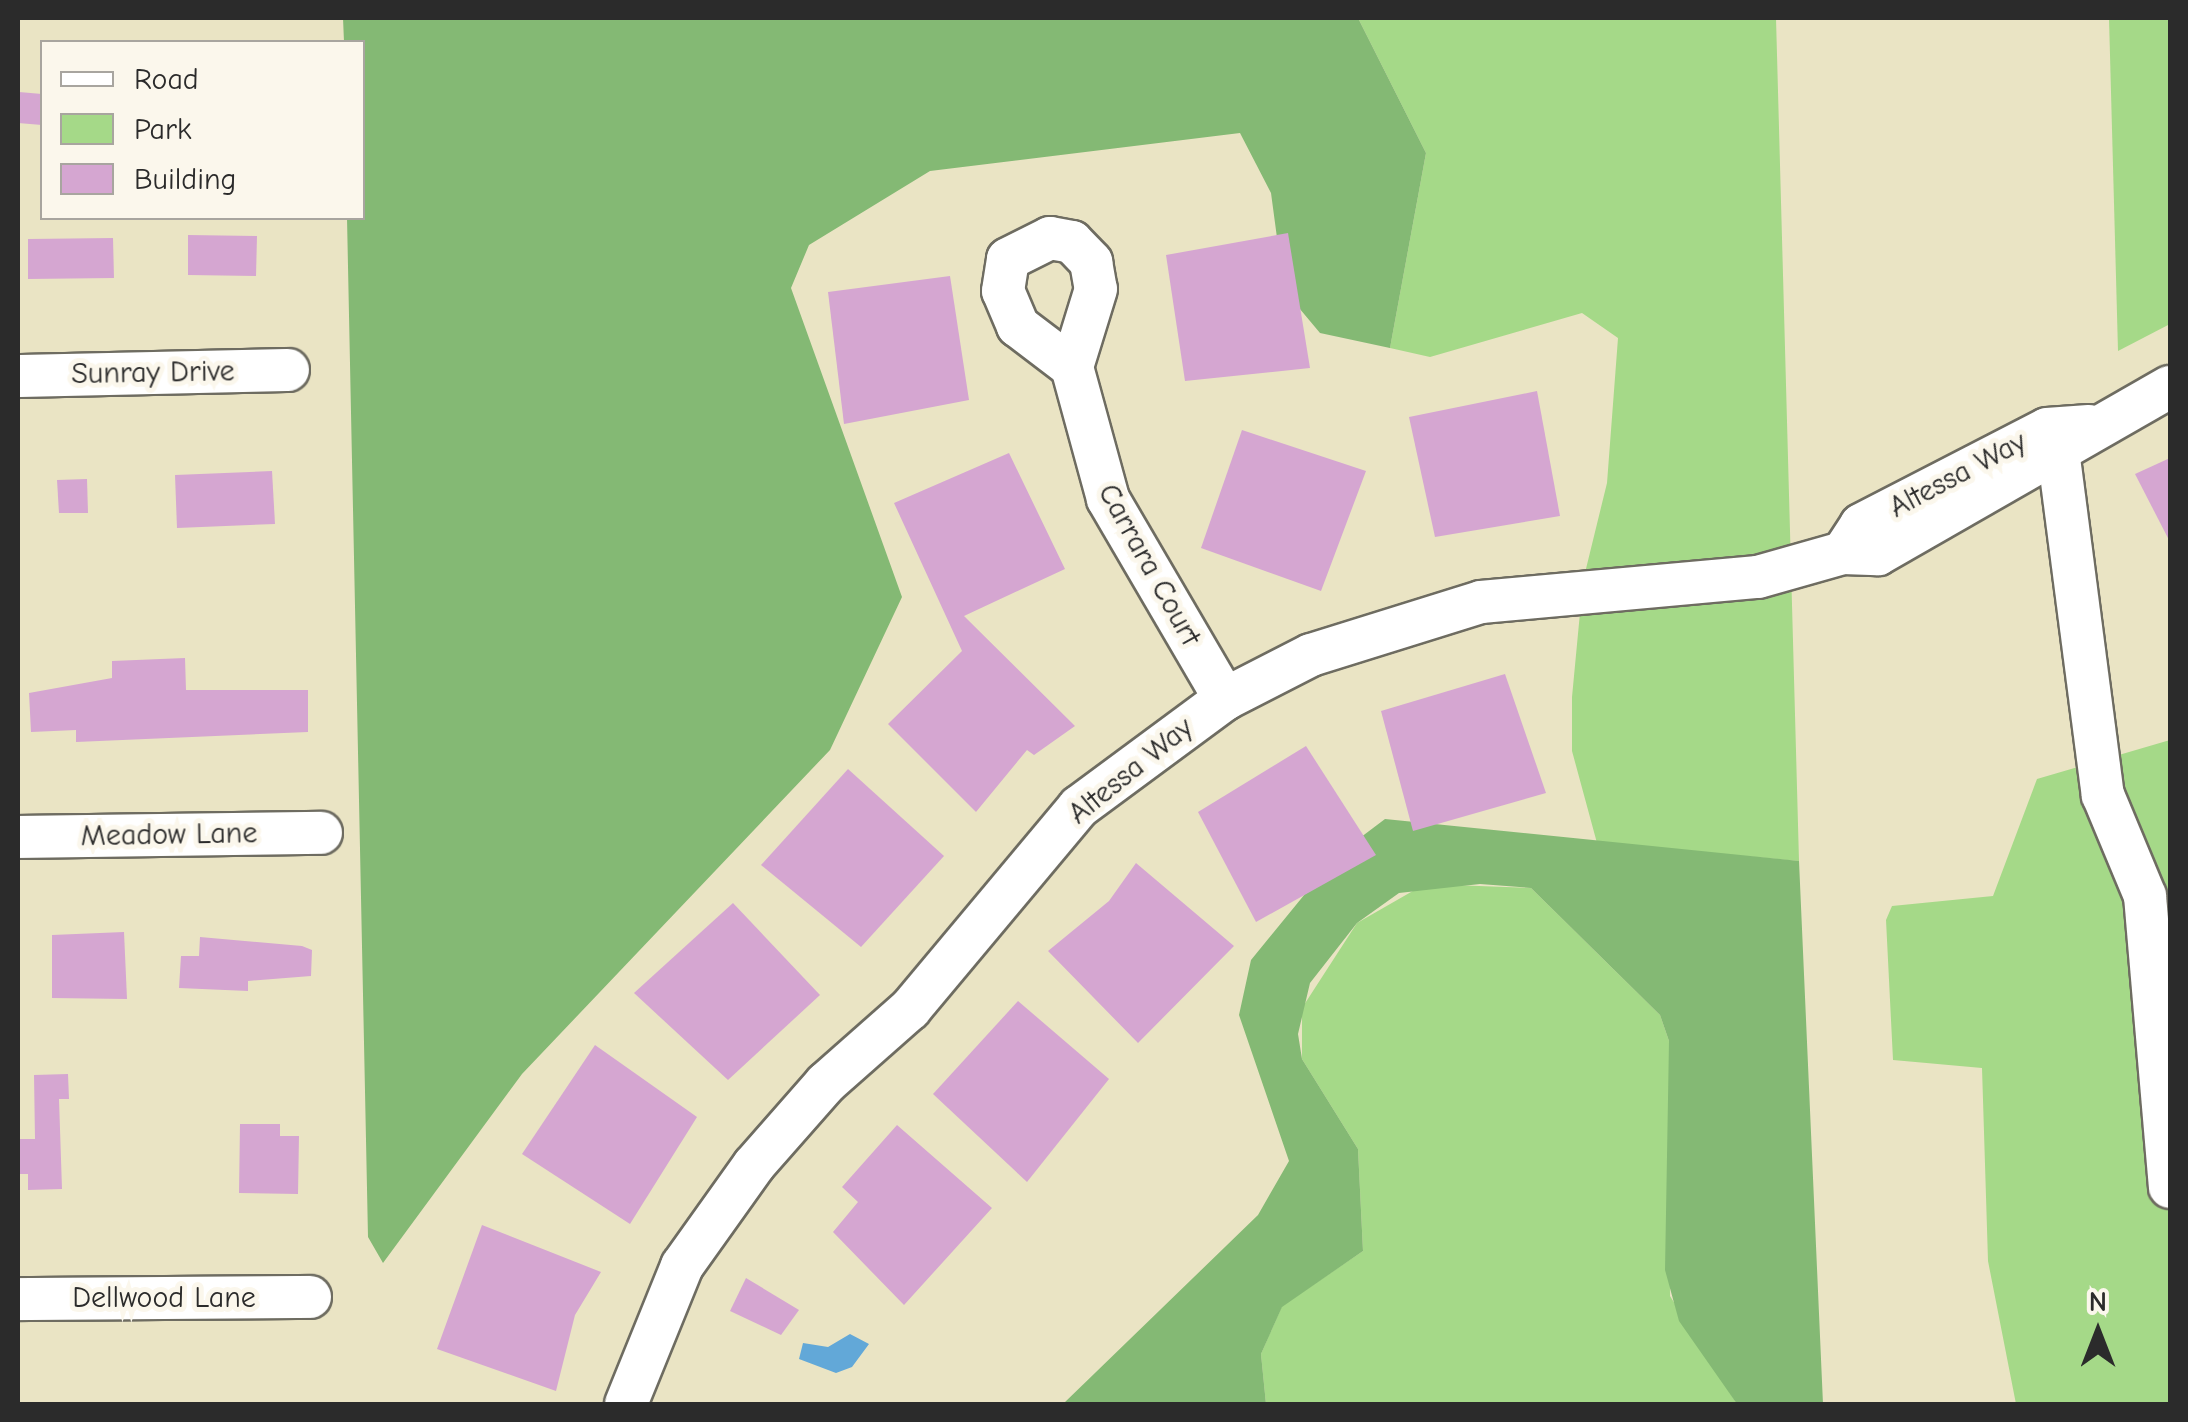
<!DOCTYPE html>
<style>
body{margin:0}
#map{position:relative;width:2188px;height:1422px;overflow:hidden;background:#eae4c4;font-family:"Comic Neue",sans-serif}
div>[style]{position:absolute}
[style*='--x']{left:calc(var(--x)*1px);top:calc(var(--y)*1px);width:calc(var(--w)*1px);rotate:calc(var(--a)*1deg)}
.green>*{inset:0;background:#a5d988}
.forest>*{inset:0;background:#84b974}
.water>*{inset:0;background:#62a8d8}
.building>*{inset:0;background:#d5a6d1}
.roads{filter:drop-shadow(2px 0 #6e6c61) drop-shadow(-2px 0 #6e6c61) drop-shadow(0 2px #6e6c61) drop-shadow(0 -2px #6e6c61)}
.minor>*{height:42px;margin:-21px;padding:0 21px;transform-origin:21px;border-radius:21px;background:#fff}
span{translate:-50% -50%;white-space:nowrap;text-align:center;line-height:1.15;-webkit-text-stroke:10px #fbf7ec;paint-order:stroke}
.street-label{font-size:30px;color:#2b2b2b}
.frame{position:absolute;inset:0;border:20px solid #2b2b2b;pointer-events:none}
.legend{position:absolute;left:40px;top:40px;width:325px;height:180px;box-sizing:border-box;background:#fbf7ec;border:2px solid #a8a59f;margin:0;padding:12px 18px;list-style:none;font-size:30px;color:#2b2b2b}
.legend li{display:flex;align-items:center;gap:20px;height:50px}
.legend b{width:50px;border:2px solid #a8a59f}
.north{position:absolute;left:2048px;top:1282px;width:100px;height:100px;-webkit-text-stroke:8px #fbf7ec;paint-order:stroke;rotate:0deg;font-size:28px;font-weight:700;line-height:40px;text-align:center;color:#2b2b2b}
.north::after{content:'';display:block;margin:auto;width:35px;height:45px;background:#2b2b2b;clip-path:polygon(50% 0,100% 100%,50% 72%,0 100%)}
</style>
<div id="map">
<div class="green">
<i style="clip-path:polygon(1358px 18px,1776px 18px,1799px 861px,1597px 843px,1572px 751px,1572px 697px,1583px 581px,1607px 483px,1618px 338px,1582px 313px,1430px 357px,1390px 348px,1426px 153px)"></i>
<i style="clip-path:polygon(2109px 18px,2170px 18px,2170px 324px,2118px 351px)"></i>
<i style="clip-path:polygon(2170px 740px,2170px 1404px,2016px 1404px,1988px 1261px,1982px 1068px,1893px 1060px,1886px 920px,1892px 906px,1993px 896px,2037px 779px)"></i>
<i style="clip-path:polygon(1425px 884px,1531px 888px,1660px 1015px,1669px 1041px,1670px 1296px,1737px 1404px,1266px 1404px,1261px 1354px,1282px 1306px,1363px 1251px,1358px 1149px,1302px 1059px,1302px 1008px,1357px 923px)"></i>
</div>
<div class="forest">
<i style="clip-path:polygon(343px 18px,1358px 18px,1426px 153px,1390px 348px,1320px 333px,1284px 290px,1271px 193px,1240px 133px,930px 171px,809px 245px,791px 288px,902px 597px,830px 750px,522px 1074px,383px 1263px,368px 1237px,347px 218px,362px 218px,362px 42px,344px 42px)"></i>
<i style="clip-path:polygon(1385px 819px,1799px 861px,1823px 1404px,1737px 1404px,1679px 1321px,1665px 1270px,1669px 1041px,1660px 1015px,1531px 888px,1480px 884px,1399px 893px,1357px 923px,1310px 983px,1298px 1034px,1302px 1059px,1358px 1149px,1363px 1251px,1282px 1307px,1261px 1354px,1266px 1404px,1063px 1404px,1258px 1215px,1289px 1161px,1239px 1015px,1251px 960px,1336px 856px)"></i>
</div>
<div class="water">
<i style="clip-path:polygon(850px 1334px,869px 1344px,852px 1367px,836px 1373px,799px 1359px,803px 1343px,828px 1347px)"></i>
</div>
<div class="building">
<i style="clip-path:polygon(19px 92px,42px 94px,42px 125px,18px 123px)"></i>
<i style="clip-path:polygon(1288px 233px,1310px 368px,1185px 381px,1166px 255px)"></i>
<i style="clip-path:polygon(188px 235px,257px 236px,256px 276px,188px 275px)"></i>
<i style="clip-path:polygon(113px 238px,114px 278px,28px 279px,28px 239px)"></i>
<i style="clip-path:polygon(950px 276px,969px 400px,844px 424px,828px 292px)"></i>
<i style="clip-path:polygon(1537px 391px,1560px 516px,1435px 537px,1409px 417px)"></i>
<i style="clip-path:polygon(1242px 430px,1366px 471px,1321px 591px,1201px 548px)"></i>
<i style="clip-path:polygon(1009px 453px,1065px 569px,964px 616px,1075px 726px,1034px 755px,1027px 750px,976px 812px,888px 724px,962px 651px,894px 503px)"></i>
<i style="clip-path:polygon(2170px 458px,2170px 542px,2135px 474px)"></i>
<i style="clip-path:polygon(272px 471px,275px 524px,177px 528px,175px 475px)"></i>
<i style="clip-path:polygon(87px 479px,88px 513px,59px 513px,57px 480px)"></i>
<i style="clip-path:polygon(185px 658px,186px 690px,308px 690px,308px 732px,76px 742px,76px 730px,31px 732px,29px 693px,112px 678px,112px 661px)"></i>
<i style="clip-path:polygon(1505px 674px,1546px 793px,1413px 831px,1381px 711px)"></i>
<i style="clip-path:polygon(1306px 746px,1376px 855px,1256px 922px,1198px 812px)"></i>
<i style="clip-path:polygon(848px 769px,944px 856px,861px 947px,761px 865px)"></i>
<i style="clip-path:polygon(1136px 863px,1234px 946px,1138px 1043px,1048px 951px,1109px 901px)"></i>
<i style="clip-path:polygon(733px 903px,820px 995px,728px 1080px,634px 993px)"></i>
<i style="clip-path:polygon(124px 932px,127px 999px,52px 998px,52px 935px)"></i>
<i style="clip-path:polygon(200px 937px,302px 946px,312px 950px,311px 976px,248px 981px,248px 991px,179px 988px,181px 956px,199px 956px)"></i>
<i style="clip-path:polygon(1018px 1001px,1109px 1079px,1027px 1182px,933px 1094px)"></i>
<i style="clip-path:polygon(595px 1045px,697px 1117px,630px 1224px,522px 1154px)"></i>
<i style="clip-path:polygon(68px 1074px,69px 1099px,59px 1099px,62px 1189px,28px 1190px,28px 1174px,18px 1174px,18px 1139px,35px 1139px,34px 1075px)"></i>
<i style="clip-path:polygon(240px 1124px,280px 1124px,280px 1136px,299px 1136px,298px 1194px,239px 1193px)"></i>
<i style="clip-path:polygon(897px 1125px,992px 1208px,904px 1305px,833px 1232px,858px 1202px,842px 1187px)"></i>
<i style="clip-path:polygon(482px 1225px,601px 1272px,575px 1315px,556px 1391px,437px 1349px)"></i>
<i style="clip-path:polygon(746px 1278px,799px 1310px,781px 1335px,730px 1311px)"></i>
</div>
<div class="roads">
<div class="minor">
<i style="--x:1072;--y:367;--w:68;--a:-142.8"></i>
<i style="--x:1018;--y:326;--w:38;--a:-113"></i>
<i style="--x:1003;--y:291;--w:32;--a:-81"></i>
<i style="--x:1008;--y:259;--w:47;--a:-26.6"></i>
<i style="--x:1050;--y:238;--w:22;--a:10"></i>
<i style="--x:1072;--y:242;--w:28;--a:46"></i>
<i style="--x:1091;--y:262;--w:27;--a:80"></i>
<i style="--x:1096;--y:289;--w:82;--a:107.1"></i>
<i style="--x:1072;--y:367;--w:137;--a:74.7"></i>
<i style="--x:1108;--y:499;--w:232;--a:59.7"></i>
<i style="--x:18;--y:376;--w:270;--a:-1.3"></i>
<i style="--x:2059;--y:458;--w:340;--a:82.6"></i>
<i style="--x:2103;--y:795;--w:109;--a:67.4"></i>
<i style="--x:2145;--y:896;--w:292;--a:85.1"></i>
<i style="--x:1843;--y:553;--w:33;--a:-57"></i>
<i style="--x:1861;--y:525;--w:209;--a:-27.3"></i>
<i style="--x:2047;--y:429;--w:42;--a:-4.1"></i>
<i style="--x:18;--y:837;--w:303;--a:-0.8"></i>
<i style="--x:18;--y:1299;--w:292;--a:-0.4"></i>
<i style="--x:626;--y:1404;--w:149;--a:-67.9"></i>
<i style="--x:682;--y:1266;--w:124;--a:-54.5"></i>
<i style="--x:754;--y:1165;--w:109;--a:-48.7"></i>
<i style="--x:826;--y:1083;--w:112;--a:-41.4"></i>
<i style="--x:910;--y:1009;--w:263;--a:-50.1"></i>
<i style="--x:1079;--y:807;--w:182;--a:-36.5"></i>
<i style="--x:1225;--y:699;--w:97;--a:-27.1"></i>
<i style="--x:1311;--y:655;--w:178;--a:-17.3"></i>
<i style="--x:1481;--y:602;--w:278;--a:-5.2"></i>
<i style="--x:1758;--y:577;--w:88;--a:-15.8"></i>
<i style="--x:1843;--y:553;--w:35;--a:2"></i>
<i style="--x:1878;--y:554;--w:336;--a:-29.8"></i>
</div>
</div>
<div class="street-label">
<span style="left:153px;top:373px;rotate:-1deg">Sunray Drive</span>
<span style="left:1958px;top:475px;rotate:-28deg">Altessa Way</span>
<span style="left:1149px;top:565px;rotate:61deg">Carrara Court</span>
<span style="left:1131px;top:771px;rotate:-39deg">Altessa Way</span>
<span style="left:169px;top:835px;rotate:-1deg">Meadow Lane</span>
<span style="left:164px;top:1298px">Dellwood Lane</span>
</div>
<div class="frame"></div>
<ul class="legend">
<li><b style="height:12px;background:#fff"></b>Road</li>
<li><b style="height:28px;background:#a5d988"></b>Park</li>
<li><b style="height:28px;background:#d5a6d1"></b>Building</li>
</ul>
<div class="north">N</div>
</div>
